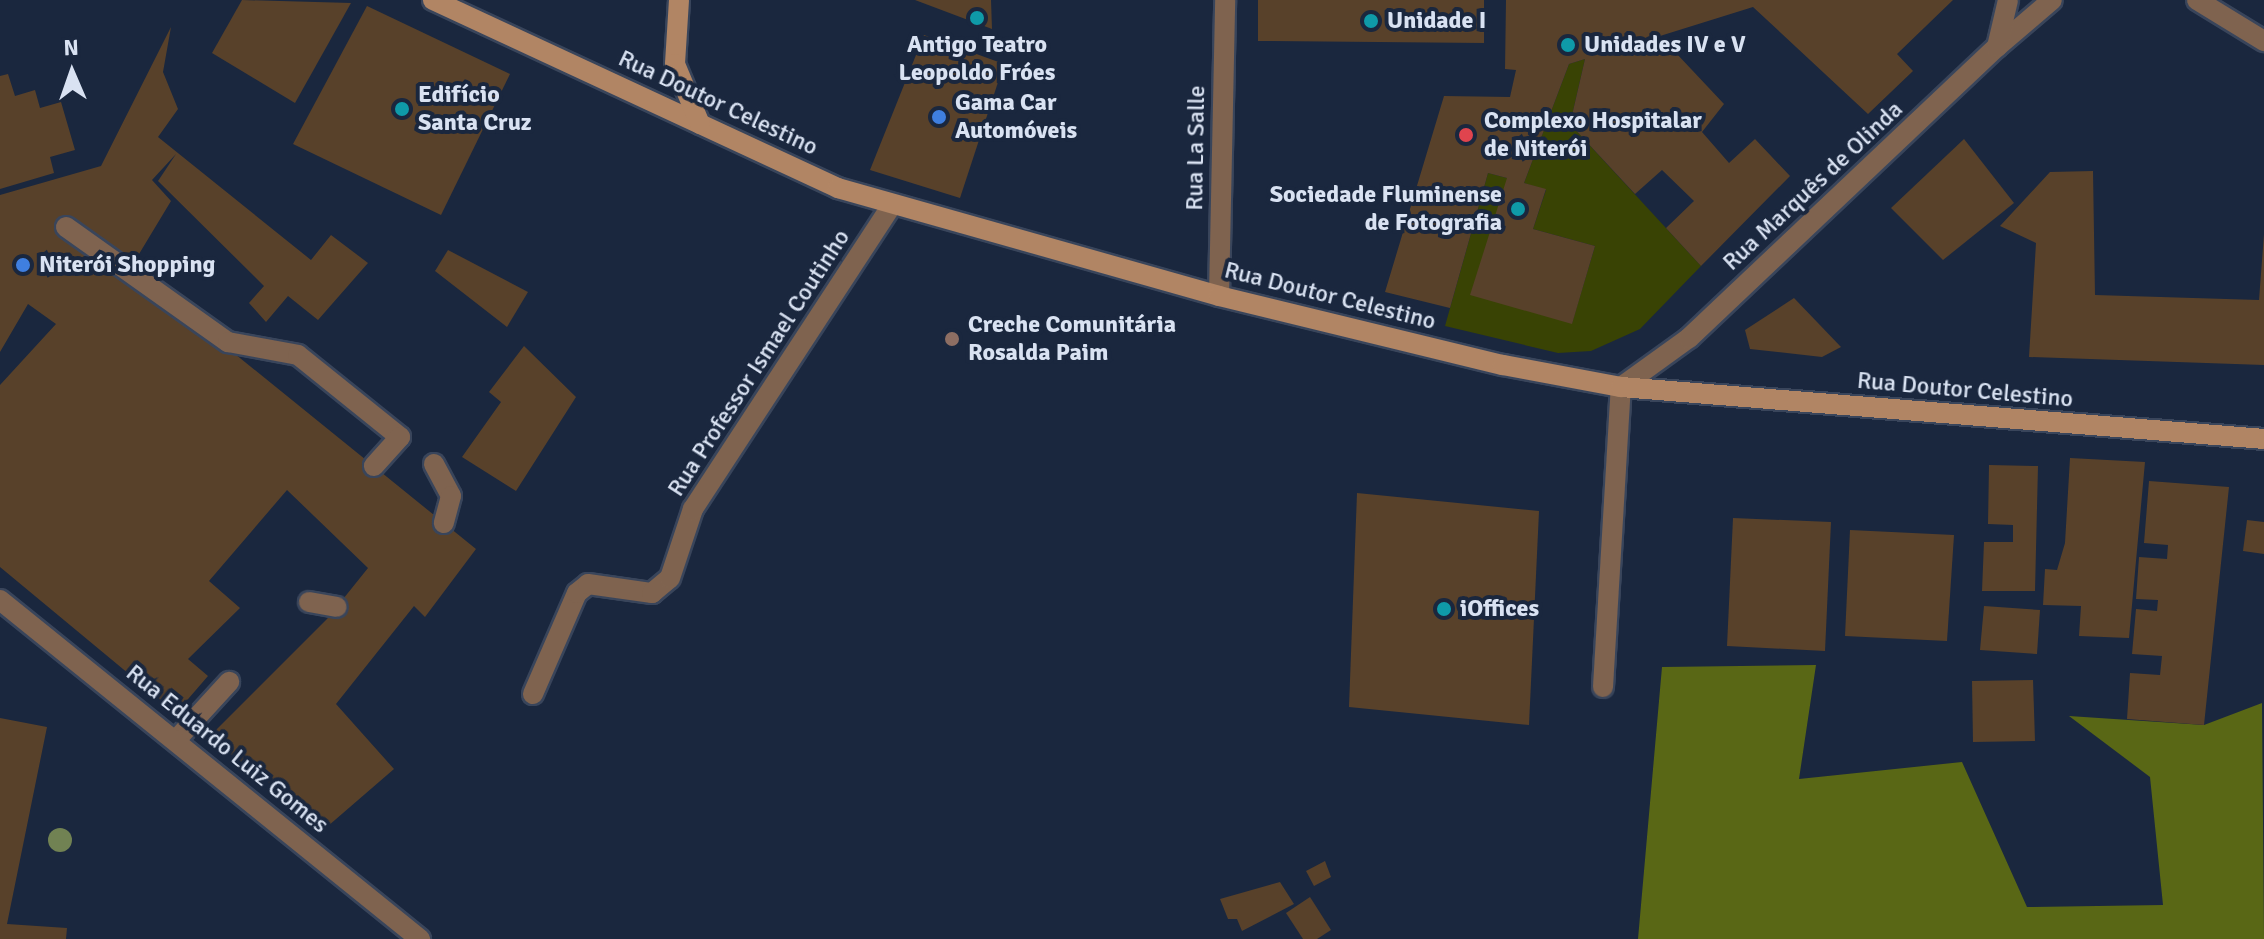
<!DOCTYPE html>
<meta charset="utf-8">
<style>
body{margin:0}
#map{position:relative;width:2264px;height:939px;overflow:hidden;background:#1a273e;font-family:Signika,sans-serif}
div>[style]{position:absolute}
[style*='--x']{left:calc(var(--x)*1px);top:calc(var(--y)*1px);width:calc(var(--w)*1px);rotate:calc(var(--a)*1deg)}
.green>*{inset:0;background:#394304}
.forest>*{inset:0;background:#596715}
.building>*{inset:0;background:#58412a}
.roads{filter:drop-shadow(2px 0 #39455b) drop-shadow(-2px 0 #39455b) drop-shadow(0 2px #39455b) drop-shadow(0 -2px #39455b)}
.service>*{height:20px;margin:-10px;padding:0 10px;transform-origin:10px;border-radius:10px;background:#7f634f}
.minor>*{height:20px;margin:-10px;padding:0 10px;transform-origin:10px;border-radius:10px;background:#7f634f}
.tertiary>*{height:20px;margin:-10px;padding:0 10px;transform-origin:10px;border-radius:10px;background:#7f634f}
.secondary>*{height:20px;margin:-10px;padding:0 10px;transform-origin:10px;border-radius:10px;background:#b18564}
.trees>*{width:24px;height:24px;margin:-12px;border-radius:50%;background:#718253}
.dots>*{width:22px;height:22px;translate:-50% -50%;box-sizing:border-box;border:4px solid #1a273e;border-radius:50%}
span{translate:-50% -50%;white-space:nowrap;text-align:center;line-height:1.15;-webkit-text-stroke:8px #1a273e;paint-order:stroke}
.poi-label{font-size:24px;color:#d9e2f2;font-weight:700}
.left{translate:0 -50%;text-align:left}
.right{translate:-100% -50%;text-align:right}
.street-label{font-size:24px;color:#d9e2f2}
.north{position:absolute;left:32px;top:32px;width:80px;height:80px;-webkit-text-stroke:6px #1a273e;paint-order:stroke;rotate:358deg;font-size:22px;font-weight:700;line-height:32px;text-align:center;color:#d9e2f2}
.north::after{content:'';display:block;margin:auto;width:28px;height:36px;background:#d9e2f2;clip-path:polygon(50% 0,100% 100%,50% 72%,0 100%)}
</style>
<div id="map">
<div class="green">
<i style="clip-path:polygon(1585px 59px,1570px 124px,1701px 266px,1640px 329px,1591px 351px,1558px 353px,1445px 326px,1488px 173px,1507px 178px,1572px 323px,1595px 246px,1533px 229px,1546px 190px,1524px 183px,1569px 64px)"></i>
</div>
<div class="forest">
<i style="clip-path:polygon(1816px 665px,1799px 779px,1962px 762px,2027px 907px,2163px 905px,2150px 777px,2069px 716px,2204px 725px,2262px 703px,2264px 939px,1638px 939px,1662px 667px)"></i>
</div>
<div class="building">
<i style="clip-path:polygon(242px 0,351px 3px,295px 103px,212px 53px)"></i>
<i style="clip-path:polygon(915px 0,991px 0,992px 29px)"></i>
<i style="clip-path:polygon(1258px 0,1484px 0,1484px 43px,1258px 41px)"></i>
<i style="clip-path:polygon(1506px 0,1953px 0,1897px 54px,1913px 71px,1868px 114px,1753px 7px,1660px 36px,1724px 104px,1702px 132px,1729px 163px,1755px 139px,1790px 176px,1701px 266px,1666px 228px,1694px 201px,1662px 170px,1635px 194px,1570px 124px,1585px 59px,1569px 64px,1524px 183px,1546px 189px,1533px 229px,1595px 246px,1572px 324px,1470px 295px,1507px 178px,1488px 173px,1450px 308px,1385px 292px,1444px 96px,1510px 97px,1516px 70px,1505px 69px)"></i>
<i style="clip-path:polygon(367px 6px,510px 74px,441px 215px,293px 144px)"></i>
<i style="clip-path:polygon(171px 27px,163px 72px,178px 109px,158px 137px,311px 260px,331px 235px,368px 263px,318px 320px,288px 296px,266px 322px,249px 303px,264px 286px,158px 181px,176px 154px,152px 180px,171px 201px,130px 269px,476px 549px,425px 617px,414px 606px,336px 704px,394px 769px,328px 826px,208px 738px,327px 619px,368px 568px,287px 490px,209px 581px,240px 608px,188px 659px,208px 676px,176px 713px,0 567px,0 385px,56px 324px,28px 304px,0 352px,0 195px,101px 166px)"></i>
<i style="clip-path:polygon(924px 35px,1004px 64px,960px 198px,870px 170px)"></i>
<i style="clip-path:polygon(8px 74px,15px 96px,35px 90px,40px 108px,61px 102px,75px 150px,50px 157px,54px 173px,0 189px,0 76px)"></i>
<i style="clip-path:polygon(1964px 139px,2014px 203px,1943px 260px,1891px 208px)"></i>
<i style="clip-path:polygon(2093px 171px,2095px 295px,2259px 300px,2264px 234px,2264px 365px,2029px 357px,2036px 243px,2000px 226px,2050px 172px)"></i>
<i style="clip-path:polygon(448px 250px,528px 292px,507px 327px,435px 271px)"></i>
<i style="clip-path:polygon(1794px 298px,1841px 347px,1822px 357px,1750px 349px,1745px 330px)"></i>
<i style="clip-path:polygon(524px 346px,576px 397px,516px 491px,462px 457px,501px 402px,489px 392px)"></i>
<i style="clip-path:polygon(2070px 458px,2145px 462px,2129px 638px,2079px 636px,2081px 606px,2043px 605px,2045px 569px,2057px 570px,2065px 543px)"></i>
<i style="clip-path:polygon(1989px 465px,2038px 466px,2035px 591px,1982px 591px,1984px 542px,2013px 542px,2013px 525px,1988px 524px)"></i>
<i style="clip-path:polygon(2149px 481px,2229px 487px,2204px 725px,2127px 719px,2130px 673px,2160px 675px,2162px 656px,2132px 654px,2136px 609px,2157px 611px,2158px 600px,2136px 599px,2139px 557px,2167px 559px,2168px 545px,2144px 543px)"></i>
<i style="clip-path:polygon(1357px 493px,1539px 511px,1529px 725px,1349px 707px)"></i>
<i style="clip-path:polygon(1733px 518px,1831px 522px,1825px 651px,1727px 646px)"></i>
<i style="clip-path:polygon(2247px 520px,2264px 522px,2264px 554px,2243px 551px)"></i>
<i style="clip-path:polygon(1850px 530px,1954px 535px,1947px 641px,1845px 636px)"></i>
<i style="clip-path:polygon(1984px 606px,2040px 610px,2037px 654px,1980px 650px)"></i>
<i style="clip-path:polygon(2033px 680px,2035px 741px,1973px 742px,1972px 681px)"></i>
<i style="clip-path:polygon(0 718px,47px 727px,7px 924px,67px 928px,66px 939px,0 939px)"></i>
<i style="clip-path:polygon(1325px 861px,1331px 877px,1314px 886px,1306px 871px)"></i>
<i style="clip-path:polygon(1280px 882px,1294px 904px,1242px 931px,1237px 919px,1228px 919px,1220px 899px)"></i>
<i style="clip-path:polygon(1310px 897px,1331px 930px,1317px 939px,1303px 939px,1286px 913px)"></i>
</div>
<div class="roads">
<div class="service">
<i style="--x:66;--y:227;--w:199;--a:35.4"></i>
<i style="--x:228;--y:342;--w:71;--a:10.5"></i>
<i style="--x:298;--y:355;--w:131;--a:38.8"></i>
<i style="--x:400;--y:437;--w:39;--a:132"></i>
<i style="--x:434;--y:464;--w:36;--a:62"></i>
<i style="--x:451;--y:496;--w:28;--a:105"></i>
<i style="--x:309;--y:602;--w:28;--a:10"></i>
<i style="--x:1603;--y:687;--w:301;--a:-86.6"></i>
<i style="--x:176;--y:740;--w:79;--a:-47.6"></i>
</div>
<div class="minor">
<i style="--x:1219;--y:296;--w:296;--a:-88.8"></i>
<i style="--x:533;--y:694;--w:110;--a:-66.5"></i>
<i style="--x:577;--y:593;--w:14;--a:-39"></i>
<i style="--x:588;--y:584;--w:65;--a:8"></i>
<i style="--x:652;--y:593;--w:23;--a:-40"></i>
<i style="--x:670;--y:578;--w:73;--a:-71.6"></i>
<i style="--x:693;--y:509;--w:363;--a:-56.8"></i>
</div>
<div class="tertiary">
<i style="--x:2197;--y:0;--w:79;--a:31.5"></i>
<i style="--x:1997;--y:47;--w:72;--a:-40.5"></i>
<i style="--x:1621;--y:387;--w:84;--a:-35.8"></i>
<i style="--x:1689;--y:338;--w:424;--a:-43.4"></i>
<i style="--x:1997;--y:47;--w:48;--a:-76.8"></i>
<i style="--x:0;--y:600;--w:540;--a:38.91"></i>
</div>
<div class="secondary">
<i style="--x:433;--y:0;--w:447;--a:24.9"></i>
<i style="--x:838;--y:188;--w:396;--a:15.8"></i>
<i style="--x:1219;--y:296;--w:292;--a:13.7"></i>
<i style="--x:1503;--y:365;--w:120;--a:10.6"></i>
<i style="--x:1621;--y:387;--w:645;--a:4.62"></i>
<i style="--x:679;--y:0;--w:64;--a:93.6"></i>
<i style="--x:675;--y:64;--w:65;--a:67.4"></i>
</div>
</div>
<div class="trees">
<i style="left:60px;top:840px"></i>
</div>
<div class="dots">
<i style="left:977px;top:18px;background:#0f9aa8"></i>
<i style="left:1371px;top:21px;background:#0f9aa8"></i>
<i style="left:1568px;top:45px;background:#0f9aa8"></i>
<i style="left:402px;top:109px;background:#0f9aa8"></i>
<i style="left:939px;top:117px;background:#3f7fe0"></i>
<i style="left:1466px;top:135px;background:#e0444e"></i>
<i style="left:1518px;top:209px;background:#0f9aa8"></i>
<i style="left:23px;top:265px;background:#3f7fe0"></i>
<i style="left:952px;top:339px;background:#8d6e63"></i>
<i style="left:1444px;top:609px;background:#0f9aa8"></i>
</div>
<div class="poi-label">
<span class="left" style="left:1387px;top:21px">Unidade I</span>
<span style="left:977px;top:59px">Antigo Teatro<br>Leopoldo Fróes</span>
<span class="left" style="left:1584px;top:45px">Unidades IV e V</span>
<span class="left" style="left:418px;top:109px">Edifício<br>Santa Cruz</span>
<span class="left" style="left:955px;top:117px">Gama Car<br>Automóveis</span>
<span class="left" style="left:1484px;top:135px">Complexo Hospitalar<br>de Niterói</span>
<span class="right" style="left:1502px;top:209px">Sociedade Fluminense<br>de Fotografia</span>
<span class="left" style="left:39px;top:265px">Niterói Shopping</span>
<span class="left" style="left:968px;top:339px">Creche Comunitária<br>Rosalda Paim</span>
<span class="left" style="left:1460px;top:609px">iOffices</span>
</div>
<div class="street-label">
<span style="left:718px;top:103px;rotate:25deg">Rua Doutor Celestino</span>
<span style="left:1196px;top:148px;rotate:-89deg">Rua La Salle</span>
<span style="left:1813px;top:186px;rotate:-43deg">Rua Marquês de Olinda</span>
<span style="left:1330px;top:296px;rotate:14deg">Rua Doutor Celestino</span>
<span style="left:759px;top:363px;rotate:-57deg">Rua Professor Ismael Coutinho</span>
<span style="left:1965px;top:390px;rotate:5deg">Rua Doutor Celestino</span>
<span style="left:227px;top:749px;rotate:39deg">Rua Eduardo Luiz Gomes</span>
</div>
<div class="north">N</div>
</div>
